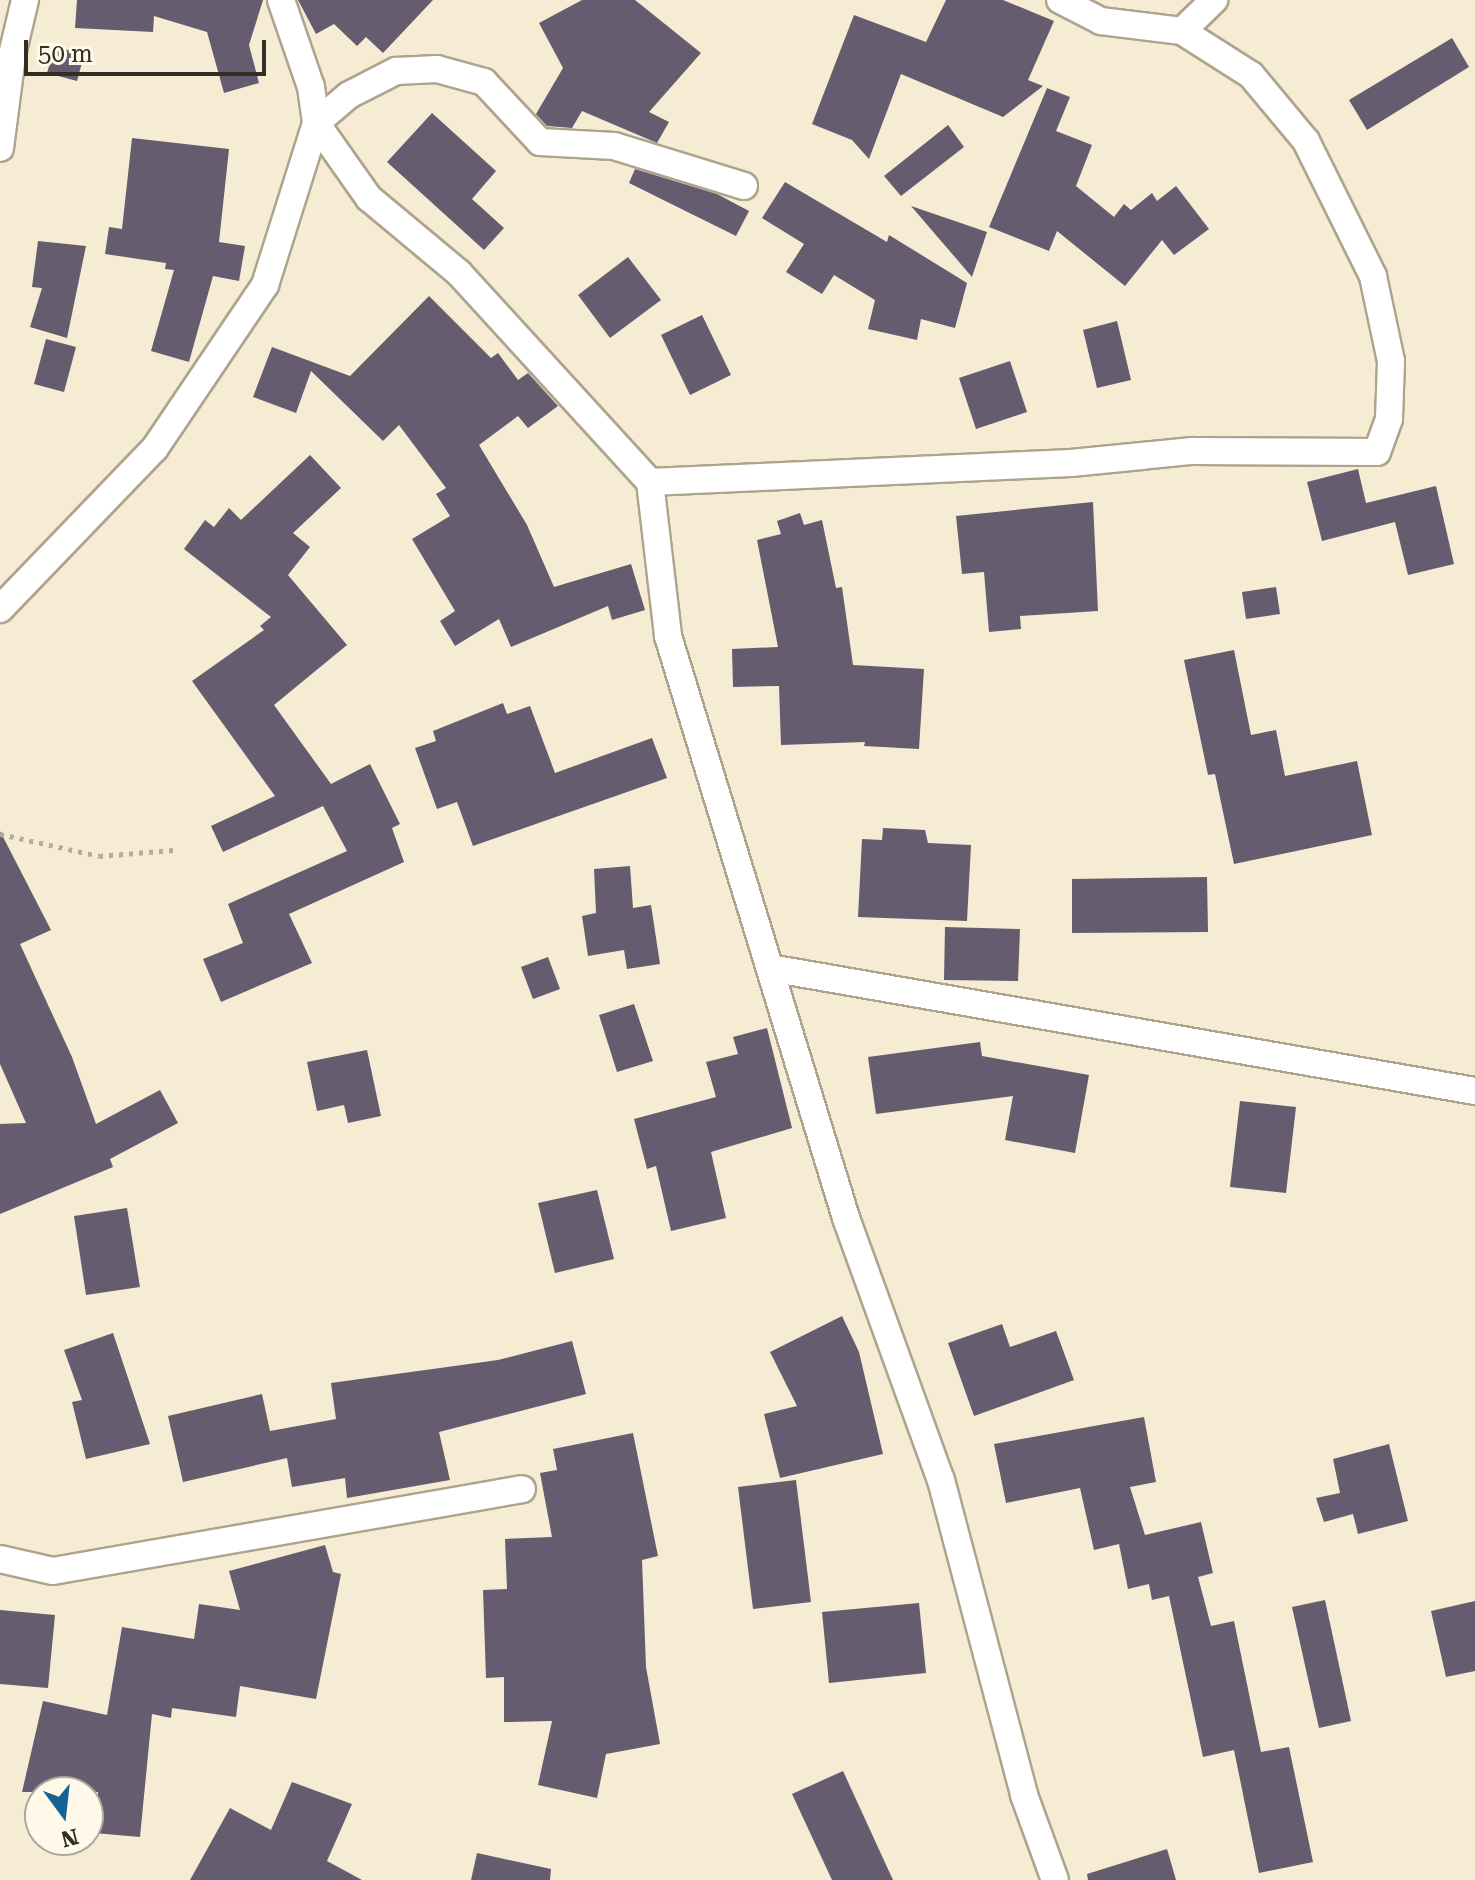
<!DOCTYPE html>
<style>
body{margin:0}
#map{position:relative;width:1475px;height:1880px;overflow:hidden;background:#f5ecd3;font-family:"Roboto Serif",serif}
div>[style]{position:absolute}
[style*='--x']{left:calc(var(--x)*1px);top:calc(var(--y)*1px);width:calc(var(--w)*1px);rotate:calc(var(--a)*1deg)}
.building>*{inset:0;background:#655c70}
.path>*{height:5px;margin-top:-2.5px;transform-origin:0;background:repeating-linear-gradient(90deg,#b3ac99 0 4px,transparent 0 10px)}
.roads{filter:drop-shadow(2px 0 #aea48e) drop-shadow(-2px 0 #aea48e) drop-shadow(0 2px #aea48e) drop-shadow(0 -2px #aea48e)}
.street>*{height:26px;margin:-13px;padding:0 13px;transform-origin:13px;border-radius:13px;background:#fff}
span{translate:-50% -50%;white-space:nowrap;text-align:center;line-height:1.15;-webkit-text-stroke:8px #fff9ea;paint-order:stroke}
.north{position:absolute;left:24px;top:1776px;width:80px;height:80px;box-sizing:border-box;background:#fff9ea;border:2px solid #ada89b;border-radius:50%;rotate:165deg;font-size:22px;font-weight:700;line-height:32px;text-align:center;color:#322e25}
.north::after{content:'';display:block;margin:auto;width:28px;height:36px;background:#156395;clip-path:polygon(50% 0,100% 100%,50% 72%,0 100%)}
.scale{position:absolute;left:24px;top:40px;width:242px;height:36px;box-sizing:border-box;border:4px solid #322e25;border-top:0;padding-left:10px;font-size:24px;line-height:28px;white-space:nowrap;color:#322e25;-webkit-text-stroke:6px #fff9ea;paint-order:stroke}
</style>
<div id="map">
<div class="building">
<i style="clip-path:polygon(77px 0,263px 0,249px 45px,259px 83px,224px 93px,207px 32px,154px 16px,153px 32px,75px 28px)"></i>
<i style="clip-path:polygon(298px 0,433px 0,383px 53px,366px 37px,357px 46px,334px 24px,316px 34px)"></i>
<i style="clip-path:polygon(582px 0,635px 0,701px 53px,649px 112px,669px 122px,657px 143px,582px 111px,572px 128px,547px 126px,536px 114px,563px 68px,539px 23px)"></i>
<i style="clip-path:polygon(946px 0,1003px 0,1054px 21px,1028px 80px,1043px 86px,1003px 117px,901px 74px,869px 159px,852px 140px,812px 124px,854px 15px,926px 42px)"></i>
<i style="clip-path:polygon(1452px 38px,1469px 67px,1367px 130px,1349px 100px)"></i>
<i style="clip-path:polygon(55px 46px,84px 55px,77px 81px,47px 73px)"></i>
<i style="clip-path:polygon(1047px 88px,1070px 97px,1056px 131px,1092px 145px,1076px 186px,1114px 217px,1124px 204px,1131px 210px,1152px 193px,1157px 201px,1176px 186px,1209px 229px,1174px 255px,1162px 240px,1125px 286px,1057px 231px,1049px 251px,989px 227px)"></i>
<i style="clip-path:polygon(432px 113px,496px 171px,472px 199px,504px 228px,484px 250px,387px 162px)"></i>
<i style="clip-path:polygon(948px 125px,964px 147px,901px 196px,884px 176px)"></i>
<i style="clip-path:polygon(132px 138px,229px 149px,219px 242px,245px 246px,239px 281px,213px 276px,189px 362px,151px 351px,174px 270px,165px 269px,166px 263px,105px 254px,109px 227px,122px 229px)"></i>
<i style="clip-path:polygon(635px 169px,717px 194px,749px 211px,736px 236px,629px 183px)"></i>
<i style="clip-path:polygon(785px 182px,887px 242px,889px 235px,967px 283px,955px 328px,921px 319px,917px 340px,868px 329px,875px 300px,834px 275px,822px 294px,786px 272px,804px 244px,762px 218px)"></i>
<i style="clip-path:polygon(911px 206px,987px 232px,972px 277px)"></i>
<i style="clip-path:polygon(38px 241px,86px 246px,67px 338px,30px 327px,42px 288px,32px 287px)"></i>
<i style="clip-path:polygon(628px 257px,661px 300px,610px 338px,578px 295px)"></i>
<i style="clip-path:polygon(429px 296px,491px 358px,498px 353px,518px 380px,528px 373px,558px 406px,528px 428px,518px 416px,479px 445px,527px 525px,554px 587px,631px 564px,645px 610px,612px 620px,608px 606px,511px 647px,499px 619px,455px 646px,440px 621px,455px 611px,412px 539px,450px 516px,436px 494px,446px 488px,399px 425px,383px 441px,311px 371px,296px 413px,253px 397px,272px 347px,350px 376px)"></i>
<i style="clip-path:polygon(702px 315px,731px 375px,690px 395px,661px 335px)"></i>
<i style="clip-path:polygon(1117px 321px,1131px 380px,1097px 388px,1083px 330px)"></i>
<i style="clip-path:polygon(46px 339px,76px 347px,64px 392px,34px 384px)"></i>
<i style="clip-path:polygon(1010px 361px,1027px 412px,976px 429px,959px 378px)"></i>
<i style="clip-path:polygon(310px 455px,341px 488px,293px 533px,310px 547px,288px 575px,347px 645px,274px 705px,331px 784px,370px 764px,400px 824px,392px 828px,404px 862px,289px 914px,312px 963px,221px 1002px,203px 959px,243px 943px,228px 904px,347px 851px,323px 806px,223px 852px,211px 826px,275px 796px,192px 681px,264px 630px,260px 626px,271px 617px,184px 549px,205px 520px,214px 527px,229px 508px,241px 520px)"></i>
<i style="clip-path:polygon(1358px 469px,1366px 503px,1436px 486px,1454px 564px,1408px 575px,1395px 522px,1322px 541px,1307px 482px)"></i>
<i style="clip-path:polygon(1093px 502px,1098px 611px,1020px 616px,1021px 629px,989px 632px,984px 572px,962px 574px,956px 516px)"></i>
<i style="clip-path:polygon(800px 513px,804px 525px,822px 520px,836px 588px,842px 587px,853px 665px,924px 669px,919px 749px,864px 746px,865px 742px,781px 745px,779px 686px,733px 687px,732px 649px,778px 647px,757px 540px,781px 534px,777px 521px)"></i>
<i style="clip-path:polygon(1276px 587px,1280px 614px,1246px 619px,1242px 592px)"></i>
<i style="clip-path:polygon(1234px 650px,1251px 735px,1276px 730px,1285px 776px,1357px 761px,1372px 835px,1234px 864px,1215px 774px,1208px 775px,1184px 660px)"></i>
<i style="clip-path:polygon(503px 703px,507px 714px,530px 706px,555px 773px,652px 738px,667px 778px,473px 846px,457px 802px,437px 809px,415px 748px,436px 741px,433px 731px)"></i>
<i style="clip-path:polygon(883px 828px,925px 830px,928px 843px,971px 845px,967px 921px,858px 917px,862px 839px,882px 840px)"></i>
<i style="clip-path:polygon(0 831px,51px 930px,20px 944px,72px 1057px,96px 1124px,160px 1090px,178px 1123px,110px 1159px,113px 1167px,0 1214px,0 1124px,26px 1123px,0 1064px)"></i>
<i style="clip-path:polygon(630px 866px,633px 908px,651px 905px,660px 964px,627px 969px,624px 950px,588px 956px,582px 916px,596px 913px,594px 869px)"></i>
<i style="clip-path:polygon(1207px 877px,1208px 932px,1072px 933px,1072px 879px)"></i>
<i style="clip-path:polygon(945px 927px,1020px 929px,1018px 981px,944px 980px)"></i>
<i style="clip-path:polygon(548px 957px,560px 989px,533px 999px,521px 967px)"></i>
<i style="clip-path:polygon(634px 1004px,653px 1061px,617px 1072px,599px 1015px)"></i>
<i style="clip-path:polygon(767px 1028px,792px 1128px,711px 1152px,726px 1218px,671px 1231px,656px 1166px,647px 1169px,634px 1119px,716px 1097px,706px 1062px,738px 1054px,733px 1037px)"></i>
<i style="clip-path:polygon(980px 1042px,982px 1056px,1089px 1075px,1075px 1153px,1005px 1140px,1013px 1096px,876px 1114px,868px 1057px)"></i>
<i style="clip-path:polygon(367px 1050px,381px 1116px,348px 1123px,344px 1105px,317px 1111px,307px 1062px)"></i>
<i style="clip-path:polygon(1240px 1101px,1296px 1107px,1286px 1193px,1230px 1187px)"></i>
<i style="clip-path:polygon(597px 1190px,614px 1259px,555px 1273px,538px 1203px)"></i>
<i style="clip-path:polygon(127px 1208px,140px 1287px,86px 1295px,74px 1216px)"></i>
<i style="clip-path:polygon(842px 1316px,859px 1352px,883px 1454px,780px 1478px,764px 1414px,797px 1406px,770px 1352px)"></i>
<i style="clip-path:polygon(1002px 1324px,1010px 1347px,1056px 1331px,1074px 1380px,974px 1416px,948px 1343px)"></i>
<i style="clip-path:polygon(113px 1333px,150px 1444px,86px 1459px,72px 1402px,82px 1400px,64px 1350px)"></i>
<i style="clip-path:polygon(572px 1341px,586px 1394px,439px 1432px,450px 1480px,347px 1498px,345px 1478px,292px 1487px,287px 1458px,183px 1482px,168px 1416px,262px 1394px,270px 1431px,336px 1419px,331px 1383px,498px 1360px)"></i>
<i style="clip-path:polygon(1144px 1417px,1156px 1482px,1130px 1487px,1145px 1535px,1201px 1522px,1213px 1573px,1198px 1577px,1211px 1626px,1234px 1621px,1261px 1752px,1289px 1747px,1313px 1862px,1259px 1873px,1234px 1750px,1203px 1757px,1169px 1596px,1152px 1600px,1149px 1584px,1128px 1589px,1119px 1544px,1094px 1550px,1080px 1488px,1006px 1503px,994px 1444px)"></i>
<i style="clip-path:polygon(633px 1433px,658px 1556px,642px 1560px,646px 1667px,660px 1744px,606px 1754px,597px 1798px,538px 1785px,552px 1721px,504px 1722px,504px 1677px,486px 1678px,483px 1590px,507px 1589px,505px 1539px,552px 1537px,540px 1473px,557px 1470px,553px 1449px)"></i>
<i style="clip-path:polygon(1389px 1444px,1408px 1521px,1358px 1534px,1353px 1514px,1324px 1522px,1316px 1498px,1340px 1493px,1333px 1459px)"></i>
<i style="clip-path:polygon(796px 1480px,811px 1602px,753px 1609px,738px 1487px)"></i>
<i style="clip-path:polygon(325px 1545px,333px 1572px,341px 1574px,316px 1699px,240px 1686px,236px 1717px,172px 1708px,171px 1718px,152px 1714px,140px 1837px,94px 1833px,98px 1792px,22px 1792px,43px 1701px,107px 1715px,122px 1627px,194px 1639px,199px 1604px,240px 1610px,229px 1571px)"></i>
<i style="clip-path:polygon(1325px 1600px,1351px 1721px,1319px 1728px,1292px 1607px)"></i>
<i style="clip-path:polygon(1475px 1601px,1475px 1671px,1446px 1677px,1431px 1611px)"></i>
<i style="clip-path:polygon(919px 1603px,926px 1673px,829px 1683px,822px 1612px)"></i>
<i style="clip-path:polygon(0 1610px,55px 1615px,48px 1688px,0 1684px)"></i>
<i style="clip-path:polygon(843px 1771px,893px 1880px,832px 1880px,792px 1794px)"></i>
<i style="clip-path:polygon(292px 1782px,352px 1804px,327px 1861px,362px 1880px,190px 1880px,230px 1808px,271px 1830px)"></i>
<i style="clip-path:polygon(1167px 1849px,1176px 1880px,1088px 1880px,1087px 1874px)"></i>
<i style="clip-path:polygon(477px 1853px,551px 1869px,550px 1880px,471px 1880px)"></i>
</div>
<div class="path">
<i style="--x:0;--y:834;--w:101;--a:12.5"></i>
<i style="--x:99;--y:856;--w:75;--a:-4.6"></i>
</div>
<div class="roads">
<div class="street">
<i style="--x:281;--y:0;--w:92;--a:71"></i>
<i style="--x:311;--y:87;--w:36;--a:82"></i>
<i style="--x:316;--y:123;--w:92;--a:54.8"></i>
<i style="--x:369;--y:198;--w:117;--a:39.8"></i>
<i style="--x:459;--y:273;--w:283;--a:47.6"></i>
<i style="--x:650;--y:482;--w:155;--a:83.3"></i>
<i style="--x:668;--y:636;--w:609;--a:72.99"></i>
<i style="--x:846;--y:1218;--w:279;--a:70.1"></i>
<i style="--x:941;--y:1480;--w:326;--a:75.2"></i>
<i style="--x:1024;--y:1795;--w:90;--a:70"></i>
<i style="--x:1182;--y:31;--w:45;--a:-44.1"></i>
<i style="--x:0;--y:148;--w:94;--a:-82.6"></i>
<i style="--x:12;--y:55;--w:57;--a:-76.7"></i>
<i style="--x:650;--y:482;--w:421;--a:-2.6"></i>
<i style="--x:1071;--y:463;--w:122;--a:-5.7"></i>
<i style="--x:1192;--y:451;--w:185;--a:0.3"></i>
<i style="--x:1377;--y:452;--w:35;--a:-70"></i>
<i style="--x:1389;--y:419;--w:58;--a:-88"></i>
<i style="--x:1391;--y:361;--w:87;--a:-102"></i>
<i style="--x:1373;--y:276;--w:151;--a:-116.4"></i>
<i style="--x:1306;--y:141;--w:86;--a:-129.8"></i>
<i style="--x:1251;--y:75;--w:82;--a:-147.5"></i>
<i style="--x:1182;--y:31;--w:82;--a:-173"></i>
<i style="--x:1101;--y:21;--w:46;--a:-152.9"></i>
<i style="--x:0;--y:609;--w:223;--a:-46.1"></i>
<i style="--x:155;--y:448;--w:197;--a:-56"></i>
<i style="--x:265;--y:285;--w:170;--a:-72.5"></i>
<i style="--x:316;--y:123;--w:43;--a:-40.3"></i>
<i style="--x:349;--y:95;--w:53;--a:-27.1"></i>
<i style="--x:396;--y:71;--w:41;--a:-2.8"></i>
<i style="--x:437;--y:69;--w:49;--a:15.5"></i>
<i style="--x:484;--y:82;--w:82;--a:47"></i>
<i style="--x:540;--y:142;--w:74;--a:3.1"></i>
<i style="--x:614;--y:146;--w:136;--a:17.1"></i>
<i style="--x:770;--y:968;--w:716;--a:9.9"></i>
<i style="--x:0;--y:1559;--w:54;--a:12.8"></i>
<i style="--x:53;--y:1571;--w:476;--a:-9.9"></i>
</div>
</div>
<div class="north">N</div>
<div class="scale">50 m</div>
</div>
